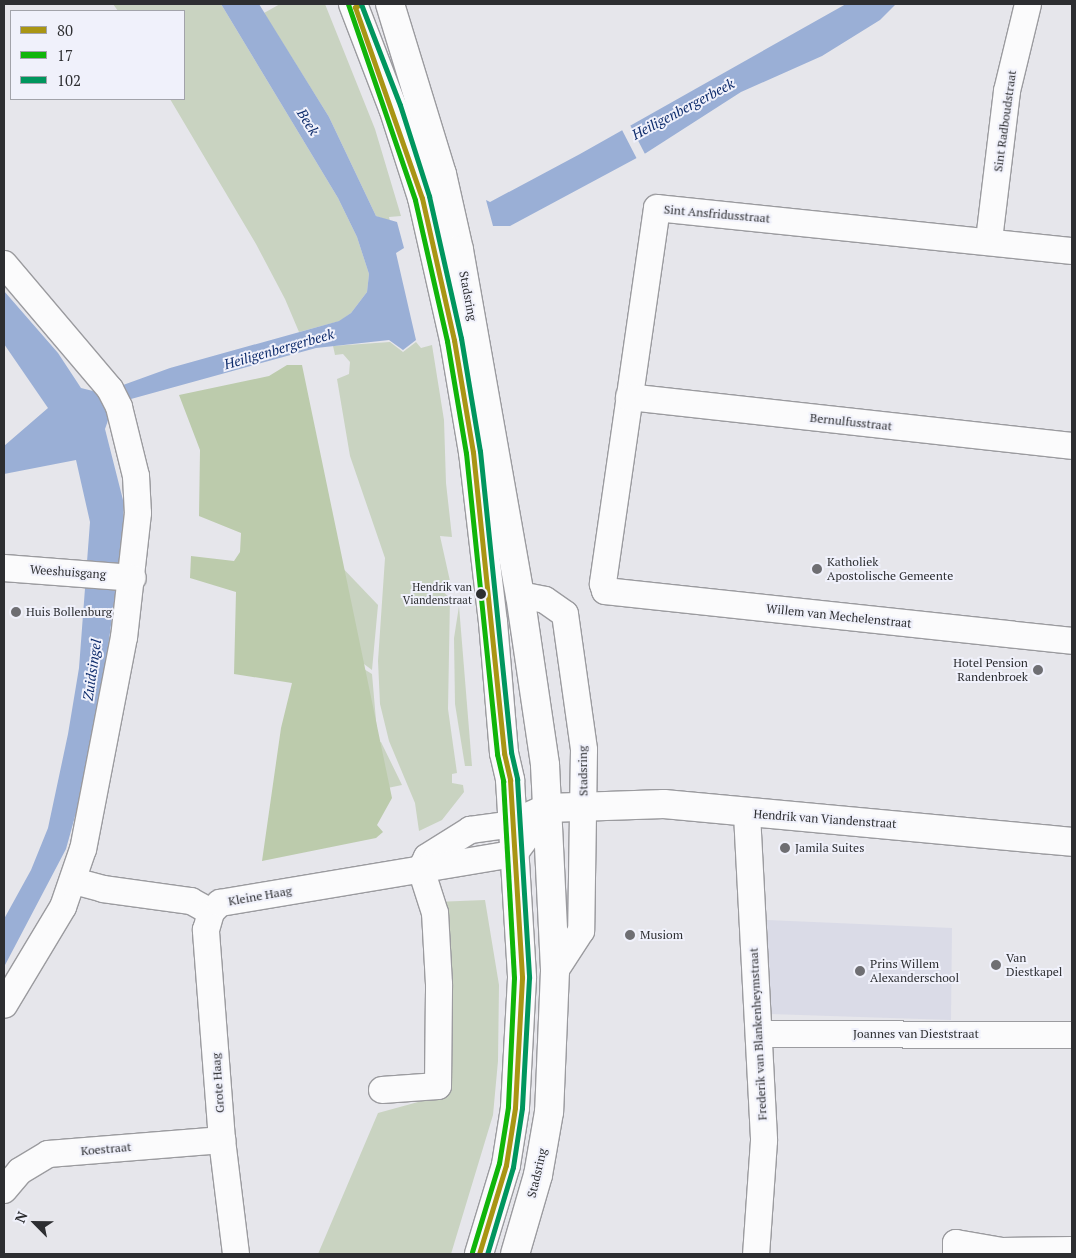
<!DOCTYPE html>
<style>
body{margin:0}
#map{position:relative;width:1076px;height:1258px;overflow:hidden;background:#e6e6eb;font-family:"PT Serif",serif}
div>[style]{position:absolute}
[style*='--x']{left:calc(var(--x)*1px);top:calc(var(--y)*1px);width:calc(var(--w)*1px);rotate:calc(var(--a)*1deg)}
.built>*{inset:0;background:#dadbe7}
.green>*{inset:0;background:#c9d3c1}
.forest>*{inset:0;background:#bccbac}
.water>*{inset:0;background:#9aafd6}
.pier>*{inset:0;background:#e6e6eb}
.roads{filter:drop-shadow(1px 0 #9b9b9f) drop-shadow(-1px 0 #9b9b9f) drop-shadow(0 1px #9b9b9f) drop-shadow(0 -1px #9b9b9f)}
.street>*{height:26px;margin:-13px;padding:0 13px;transform-origin:13px;border-radius:13px;background:#fbfbfc}
.secondary>*{height:28px;margin:-14px;padding:0 14px;transform-origin:14px;border-radius:14px;background:#fbfbfc}
.bus-1>*{height:5px;margin:-2.5px;padding:0 2.5px;transform-origin:2.5px;border-radius:2.5px;background:#a99514}
.bus-2>*{height:5px;margin:-2.5px;padding:0 2.5px;transform-origin:2.5px;border-radius:2.5px;background:#10b50a}
.bus-3>*{height:5px;margin:-2.5px;padding:0 2.5px;transform-origin:2.5px;border-radius:2.5px;background:#00965e}
.dots>*{width:14px;height:14px;translate:-50% -50%;box-sizing:border-box;border:2px solid #f0f1fb;border-radius:50%}
span{translate:-50% -50%;white-space:nowrap;text-align:center;line-height:1.15;-webkit-text-stroke:4px #f0f1fb;paint-order:stroke}
.bus-label{font-size:11px;color:#2d2e31}
.right{translate:-100% -50%;text-align:right}
.street-label{font-size:12px;color:#2d2e31}
.poi-label{font-size:12px;color:#2d2e31}
.left{translate:0 -50%;text-align:left}
.water-label{font-size:14px;color:#0e2c6c;font-style:italic}
.frame{position:absolute;inset:0;border:5px solid #2d2e31;pointer-events:none}
.legend{position:absolute;left:10px;top:10px;width:175px;height:90px;box-sizing:border-box;background:#f0f1fb;border:1px solid #a2a3aa;margin:0;padding:6px 9px;list-style:none;font-size:15px;color:#2d2e31}
.legend li{display:flex;align-items:center;gap:10px;height:25px}
.legend b{width:25px;border:1px solid #a2a3aa}
.north{position:absolute;left:10px;top:1198px;width:50px;height:50px;-webkit-text-stroke:4px #f0f1fb;paint-order:stroke;rotate:293deg;font-size:14px;font-weight:700;line-height:20px;text-align:center;color:#2d2e31}
.north::after{content:'';display:block;margin:auto;width:18px;height:22px;background:#2d2e31;clip-path:polygon(50% 0,100% 100%,50% 72%,0 100%)}
</style>
<div id="map">
<div class="built">
<i style="clip-path:polygon(767px 920px,952px 928px,951px 1020px,770px 1014px)"></i>
</div>
<div class="green">
<i style="clip-path:polygon(113px 4px,221px 4px,338px 198px,357px 237px,369px 274px,367px 292px,351px 313px,340px 321px,299px 332px,285px 299px,256px 244px,170px 99px,184px 99px,184px 11px,118px 11px)"></i>
<i style="clip-path:polygon(280px 4px,325px 4px,375px 129px,401px 216px,389px 217px,390px 221px,376px 216px,329px 117px,264px 13px)"></i>
<i style="clip-path:polygon(390px 342px,403px 352px,416px 342px,421px 348px,432px 345px,444px 420px,446px 483px,452px 537px,440px 536px,450px 581px,444px 581px,441px 590px,450px 598px,448px 709px,457px 773px,452px 774px,452px 783px,463px 785px,464px 792px,442px 820px,419px 831px,415px 803px,389px 741px,380px 704px,378px 661px,385px 558px,350px 456px,337px 379px,349px 374px,350px 362px,343px 354px,335px 355px,333px 346px)"></i>
<i style="clip-path:polygon(336px 561px,378px 605px,372px 670px,360px 661px)"></i>
<i style="clip-path:polygon(459px 606px,472px 766px,465px 766px,455px 704px,454px 638px)"></i>
<i style="clip-path:polygon(354px 663px,372px 674px,378px 743px,381px 742px,402px 785px,378px 790px)"></i>
<i style="clip-path:polygon(485px 900px,499px 985px,498px 1061px,493px 1115px,451px 1254px,318px 1254px,378px 1113px,440px 1096px,435px 902px)"></i>
</div>
<div class="forest">
<i style="clip-path:polygon(287px 365px,302px 365px,392px 798px,377px 825px,383px 832px,376px 838px,262px 861px,281px 728px,292px 683px,234px 674px,236px 592px,190px 578px,191px 556px,234px 561px,240px 552px,241px 533px,199px 516px,200px 450px,179px 395px,269px 376px)"></i>
</div>
<div class="water">
<i style="clip-path:polygon(221px 4px,259px 4px,329px 117px,376px 216px,397px 222px,404px 248px,396px 253px,416px 340px,403px 350px,389px 340px,316px 348px,131px 399px,111px 412px,105px 429px,124px 504px,121px 561px,111px 568px,116px 587px,104px 678px,82px 791px,66px 849px,4px 967px,4px 919px,31px 870px,48px 828px,68px 734px,79px 668px,90px 522px,76px 460px,4px 474px,4px 446px,48px 408px,4px 344px,4px 291px,58px 353px,81px 388px,101px 393px,170px 368px,339px 321px,351px 313px,367px 292px,369px 274px,357px 237px,338px 198px)"></i>
<i style="clip-path:polygon(846px 4px,896px 4px,880px 20px,822px 56px,741px 92px,646px 153px,510px 226px,493px 226px,486px 200px,490px 202px,580px 154px)"></i>
</div>
<div class="pier">
<i style="clip-path:polygon(629px 123px,646px 156px,638px 161px,621px 128px)"></i>
</div>
<div class="roads">
<div class="street">
<i style="--x:989;--y:240;--w:150;--a:-83.1"></i>
<i style="--x:1007;--y:91;--w:89;--a:-76.4"></i>
<i style="--x:1072;--y:251;--w:417;--a:-174.1"></i>
<i style="--x:657;--y:208;--w:380;--a:98.2"></i>
<i style="--x:603;--y:584;--w:7;--a:74"></i>
<i style="--x:605;--y:591;--w:470;--a:6.1"></i>
<i style="--x:4;--y:264;--w:164;--a:49.7"></i>
<i style="--x:110;--y:389;--w:20;--a:63"></i>
<i style="--x:119;--y:407;--w:71;--a:76.2"></i>
<i style="--x:136;--y:476;--w:37;--a:87"></i>
<i style="--x:138;--y:513;--w:125;--a:96.4"></i>
<i style="--x:124;--y:637;--w:216;--a:100.9"></i>
<i style="--x:83;--y:849;--w:61;--a:109"></i>
<i style="--x:63;--y:907;--w:114;--a:121"></i>
<i style="--x:629;--y:397;--w:446;--a:6.3"></i>
<i style="--x:4;--y:568;--w:129;--a:4.4"></i>
<i style="--x:520;--y:595;--w:25;--a:11"></i>
<i style="--x:545;--y:600;--w:24;--a:35"></i>
<i style="--x:565;--y:614;--w:137;--a:82"></i>
<i style="--x:584;--y:750;--w:181;--a:90.9"></i>
<i style="--x:581;--y:931;--w:48;--a:123"></i>
<i style="--x:747;--y:814;--w:327;--a:87"></i>
<i style="--x:764;--y:1141;--w:113;--a:94"></i>
<i style="--x:421;--y:869;--w:13;--a:-63"></i>
<i style="--x:427;--y:857;--w:51;--a:-32.1"></i>
<i style="--x:470;--y:830;--w:43;--a:-7.9"></i>
<i style="--x:74;--y:881;--w:30;--a:15"></i>
<i style="--x:103;--y:889;--w:89;--a:7.8"></i>
<i style="--x:191;--y:901;--w:23;--a:29"></i>
<i style="--x:759;--y:1034;--w:313;--a:0.2"></i>
<i style="--x:382;--y:1090;--w:56;--a:-4.1"></i>
<i style="--x:438;--y:1086;--w:102;--a:-89.4"></i>
<i style="--x:439;--y:984;--w:71;--a:-93.2"></i>
<i style="--x:435;--y:913;--w:46;--a:-107.7"></i>
<i style="--x:4;--y:1190;--w:25;--a:-50"></i>
<i style="--x:20;--y:1171;--w:33;--a:-31"></i>
<i style="--x:48;--y:1154;--w:175;--a:-4.6"></i>
<i style="--x:236;--y:1254;--w:115;--a:-97"></i>
<i style="--x:222;--y:1140;--w:211;--a:-94.4"></i>
<i style="--x:206;--y:930;--w:19;--a:-74"></i>
<i style="--x:211;--y:912;--w:13;--a:-45"></i>
<i style="--x:220;--y:903;--w:298;--a:-9.5"></i>
<i style="--x:514;--y:854;--w:57;--a:-53.5"></i>
<i style="--x:956;--y:1254;--w:11;--a:-90"></i>
<i style="--x:956;--y:1243;--w:47;--a:9.9"></i>
<i style="--x:1002;--y:1251;--w:70;--a:-0.8"></i>
</div>
<div class="secondary">
<i style="--x:353;--y:4;--w:111;--a:69"></i>
<i style="--x:393;--y:108;--w:95;--a:72.1"></i>
<i style="--x:422;--y:198;--w:146;--a:77.3"></i>
<i style="--x:454;--y:340;--w:114;--a:80.4"></i>
<i style="--x:473;--y:452;--w:171;--a:83.3"></i>
<i style="--x:493;--y:622;--w:131;--a:85.2"></i>
<i style="--x:504;--y:753;--w:28;--a:77"></i>
<i style="--x:510;--y:780;--w:198;--a:86.5"></i>
<i style="--x:522;--y:978;--w:130;--a:93.1"></i>
<i style="--x:515;--y:1108;--w:58;--a:99"></i>
<i style="--x:506;--y:1165;--w:93;--a:106.9"></i>
<i style="--x:390;--y:4;--w:178;--a:73"></i>
<i style="--x:442;--y:174;--w:78;--a:77.4"></i>
<i style="--x:459;--y:250;--w:350;--a:80"></i>
<i style="--x:520;--y:595;--w:172;--a:81.6"></i>
<i style="--x:545;--y:765;--w:206;--a:87.2"></i>
<i style="--x:555;--y:971;--w:141;--a:92.4"></i>
<i style="--x:549;--y:1112;--w:64;--a:99.9"></i>
<i style="--x:538;--y:1175;--w:82;--a:106.2"></i>
<i style="--x:532;--y:815;--w:17;--a:-24"></i>
<i style="--x:548;--y:808;--w:116;--a:-2"></i>
<i style="--x:664;--y:804;--w:410;--a:5.3"></i>
</div>
</div>
<div class="bus-1">
<i style="--x:361;--y:4;--w:7;--a:153"></i>
<i style="--x:355;--y:7;--w:202;--a:70.7"></i>
<i style="--x:422;--y:198;--w:146;--a:77.3"></i>
<i style="--x:454;--y:340;--w:114;--a:80.4"></i>
<i style="--x:473;--y:452;--w:303;--a:84.1"></i>
<i style="--x:504;--y:753;--w:28;--a:77"></i>
<i style="--x:510;--y:780;--w:198;--a:86.5"></i>
<i style="--x:522;--y:978;--w:130;--a:93.1"></i>
<i style="--x:515;--y:1108;--w:58;--a:99"></i>
<i style="--x:506;--y:1165;--w:93;--a:106.9"></i>
</div>
<div class="bus-2">
<i style="--x:348;--y:4;--w:207;--a:71.1"></i>
<i style="--x:415;--y:200;--w:145;--a:77.2"></i>
<i style="--x:447;--y:341;--w:114;--a:80.4"></i>
<i style="--x:466;--y:453;--w:303;--a:84.1"></i>
<i style="--x:497;--y:754;--w:28;--a:77"></i>
<i style="--x:503;--y:781;--w:197;--a:86.8"></i>
<i style="--x:514;--y:978;--w:129;--a:92.7"></i>
<i style="--x:508;--y:1107;--w:57;--a:99.1"></i>
<i style="--x:499;--y:1163;--w:93;--a:106.9"></i>
</div>
<div class="bus-3">
<i style="--x:361;--y:4;--w:108;--a:68.9"></i>
<i style="--x:400;--y:105;--w:96;--a:72.3"></i>
<i style="--x:429;--y:196;--w:146;--a:77.3"></i>
<i style="--x:461;--y:338;--w:115;--a:80.5"></i>
<i style="--x:480;--y:451;--w:303;--a:84.1"></i>
<i style="--x:511;--y:752;--w:28;--a:77"></i>
<i style="--x:517;--y:779;--w:199;--a:86.5"></i>
<i style="--x:529;--y:978;--w:130;--a:93.1"></i>
<i style="--x:522;--y:1108;--w:60;--a:98.7"></i>
<i style="--x:513;--y:1167;--w:91;--a:106.6"></i>
</div>
<div class="dots">
<i style="left:817px;top:569px;background:#6e6e72"></i>
<i style="left:481px;top:594px;background:#2d2e31"></i>
<i style="left:16px;top:612px;background:#6e6e72"></i>
<i style="left:1038px;top:670px;background:#6e6e72"></i>
<i style="left:785px;top:848px;background:#6e6e72"></i>
<i style="left:630px;top:935px;background:#6e6e72"></i>
<i style="left:996px;top:965px;background:#6e6e72"></i>
<i style="left:860px;top:971px;background:#6e6e72"></i>
</div>
<div class="bus-label">
<span class="right" style="left:472px;top:594px">Hendrik van<br>Viandenstraat</span>
</div>
<div class="street-label">
<span style="left:1005px;top:121px;rotate:-82deg">Sint Radboudstraat</span>
<span style="left:717px;top:214px;rotate:5deg">Sint Ansfridusstraat</span>
<span style="left:468px;top:296px;rotate:79deg">Stadsring</span>
<span style="left:851px;top:422px;rotate:6deg">Bernulfusstraat</span>
<span style="left:68px;top:572px;rotate:4deg">Weeshuisgang</span>
<span style="left:839px;top:616px;rotate:6deg">Willem van Mechelenstraat</span>
<span style="left:583px;top:771px;rotate:-91deg">Stadsring</span>
<span style="left:825px;top:819px;rotate:4deg">Hendrik van Viandenstraat</span>
<span style="left:260px;top:896px;rotate:-10deg">Kleine Haag</span>
<span style="left:758px;top:1034px;rotate:-93deg">Frederik van Blankenheymstraat</span>
<span style="left:916px;top:1034px">Joannes van Dieststraat</span>
<span style="left:218px;top:1083px;rotate:-94deg">Grote Haag</span>
<span style="left:106px;top:1149px;rotate:-5deg">Koestraat</span>
<span style="left:537px;top:1173px;rotate:-77deg">Stadsring</span>
</div>
<div class="poi-label">
<span class="left" style="left:827px;top:569px">Katholiek<br>Apostolische Gemeente</span>
<span class="left" style="left:26px;top:612px">Huis Bollenburg</span>
<span class="right" style="left:1028px;top:670px">Hotel Pension<br>Randenbroek</span>
<span class="left" style="left:795px;top:848px">Jamila Suites</span>
<span class="left" style="left:640px;top:935px">Musiom</span>
<span class="left" style="left:1006px;top:965px">Van<br>Diestkapel</span>
<span class="left" style="left:870px;top:971px">Prins Willem<br>Alexanderschool</span>
</div>
<div class="water-label">
<span style="left:683px;top:109px;rotate:-28deg">Heiligenbergerbeek</span>
<span style="left:308px;top:122px;rotate:58deg">Beek</span>
<span style="left:279px;top:349px;rotate:-16deg">Heiligenbergerbeek</span>
<span style="left:92px;top:670px;rotate:-82deg">Zuidsingel</span>
</div>
<div class="frame"></div>
<ul class="legend">
<li><b style="height:6px;background:#a99514"></b>80</li>
<li><b style="height:6px;background:#10b50a"></b>17</li>
<li><b style="height:6px;background:#00965e"></b>102</li>
</ul>
<div class="north">N</div>
</div>
